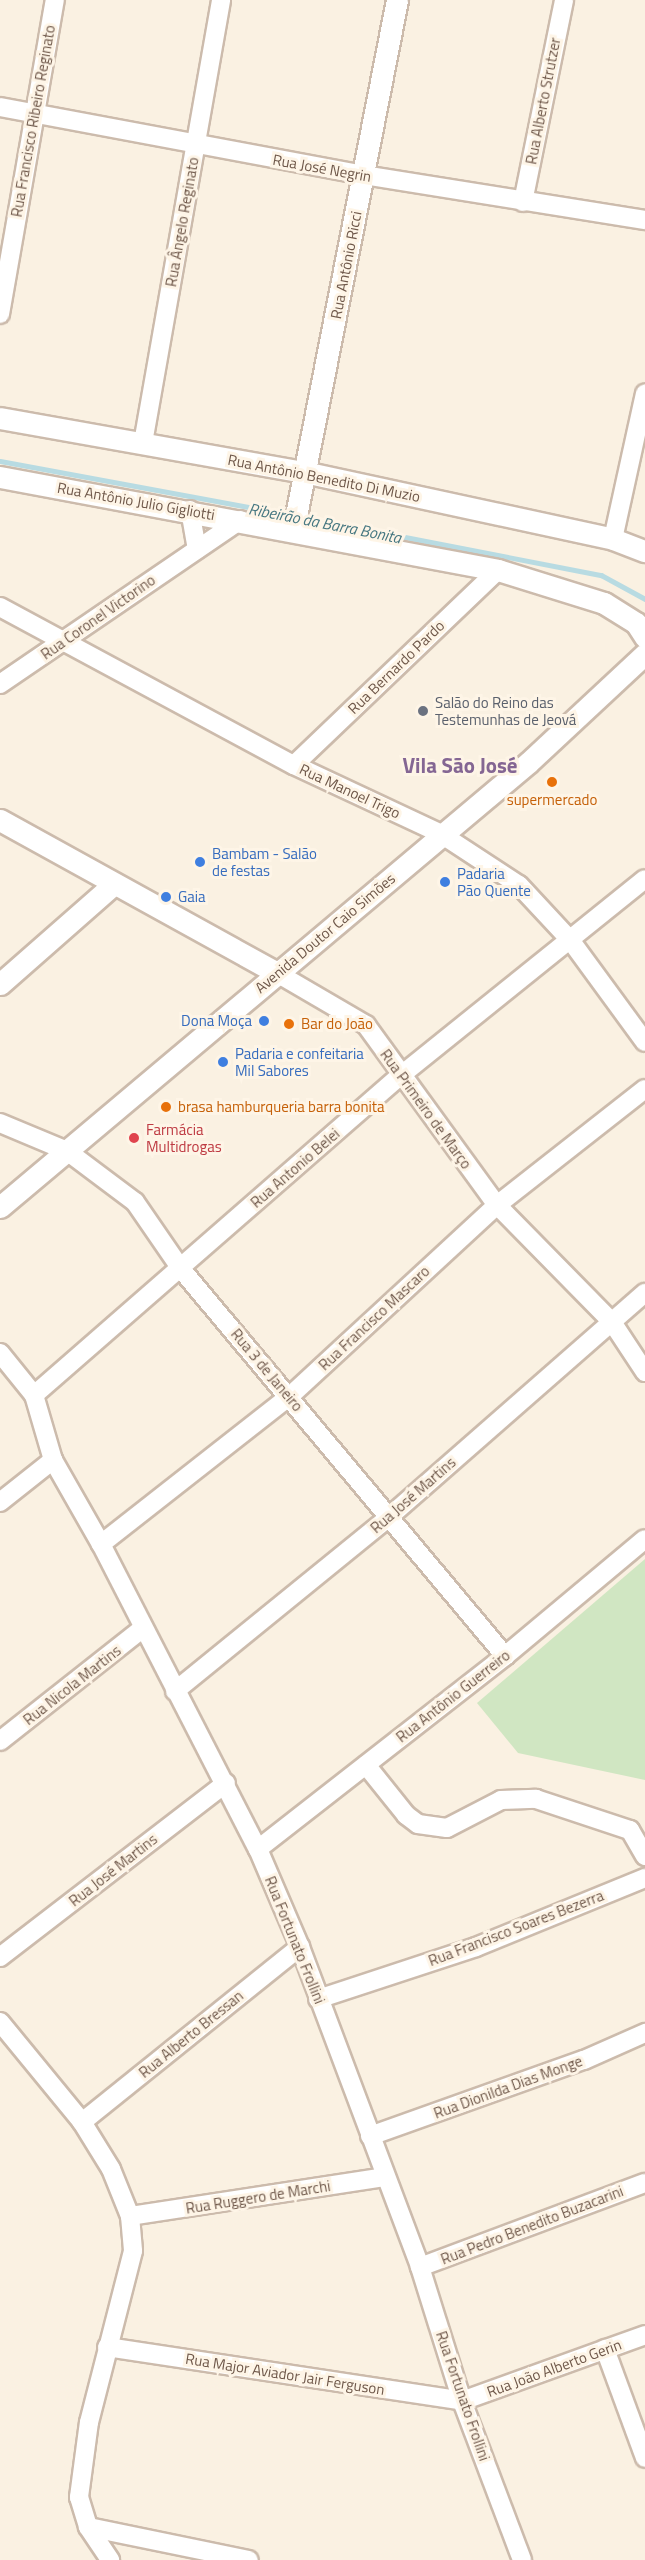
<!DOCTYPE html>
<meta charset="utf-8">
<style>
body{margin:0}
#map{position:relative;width:645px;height:2560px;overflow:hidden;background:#faf1e2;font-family:"Titillium Web",sans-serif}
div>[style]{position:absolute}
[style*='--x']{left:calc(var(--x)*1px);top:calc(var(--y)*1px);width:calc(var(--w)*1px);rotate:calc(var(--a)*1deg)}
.green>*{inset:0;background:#d0e6c2}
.stream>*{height:5px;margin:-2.5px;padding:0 2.5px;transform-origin:2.5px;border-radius:2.5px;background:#b8dbe2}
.roads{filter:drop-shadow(2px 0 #ccbbac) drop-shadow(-2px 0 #ccbbac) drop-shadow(0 2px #ccbbac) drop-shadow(0 -2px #ccbbac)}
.minor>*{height:18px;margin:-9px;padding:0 9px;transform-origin:9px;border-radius:9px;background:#fff}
.tertiary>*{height:21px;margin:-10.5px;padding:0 10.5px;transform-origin:10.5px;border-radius:10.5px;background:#fff}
.dots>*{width:16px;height:16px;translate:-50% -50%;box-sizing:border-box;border:3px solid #fef5e7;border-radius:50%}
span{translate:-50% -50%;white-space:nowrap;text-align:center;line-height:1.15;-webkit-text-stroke:6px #fef5e7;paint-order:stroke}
.street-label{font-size:15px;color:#6f584a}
.worship-label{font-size:15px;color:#5b616d}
.left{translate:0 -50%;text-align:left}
.food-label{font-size:15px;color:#c56008}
.shop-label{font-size:15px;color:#366cbe}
.right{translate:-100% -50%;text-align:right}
.health-label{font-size:15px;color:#be3a42}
.water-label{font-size:16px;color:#467781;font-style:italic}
.district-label{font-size:21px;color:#846693;font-weight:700}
</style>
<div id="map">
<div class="green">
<i style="clip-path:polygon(645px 1559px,645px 1780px,518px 1753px,477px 1703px)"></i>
</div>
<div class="stream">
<i style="--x:0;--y:461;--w:297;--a:10.5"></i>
<i style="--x:302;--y:517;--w:305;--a:11"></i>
<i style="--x:601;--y:575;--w:50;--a:28.6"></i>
</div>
<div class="roads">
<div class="minor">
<i style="--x:0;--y:107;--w:370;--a:10.6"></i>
<i style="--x:364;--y:175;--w:285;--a:9.1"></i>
<i style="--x:523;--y:202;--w:206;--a:-78.5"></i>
<i style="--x:0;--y:314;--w:319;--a:-80.1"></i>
<i style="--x:143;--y:443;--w:450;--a:-80"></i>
<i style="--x:190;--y:510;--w:40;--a:80"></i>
<i style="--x:613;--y:539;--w:149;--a:-77.6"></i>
<i style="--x:0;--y:607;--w:334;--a:28.3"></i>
<i style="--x:294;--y:765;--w:162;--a:25.1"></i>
<i style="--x:441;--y:834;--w:93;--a:33.2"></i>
<i style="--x:519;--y:885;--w:76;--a:47.1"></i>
<i style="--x:571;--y:941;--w:125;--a:53.8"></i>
<i style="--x:0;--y:684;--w:291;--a:-34.3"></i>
<i style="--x:294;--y:765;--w:282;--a:-43.7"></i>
<i style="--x:277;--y:973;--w:103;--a:30.3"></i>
<i style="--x:366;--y:1025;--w:223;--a:54"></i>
<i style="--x:497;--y:1205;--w:164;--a:45.5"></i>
<i style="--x:612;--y:1322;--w:60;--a:56.6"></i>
<i style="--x:0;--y:1123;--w:73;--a:22.7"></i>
<i style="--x:67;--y:1151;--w:85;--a:36.9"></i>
<i style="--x:135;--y:1202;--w:81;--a:55.5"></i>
<i style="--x:181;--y:1269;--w:505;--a:50.06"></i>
<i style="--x:0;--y:1353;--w:54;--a:51"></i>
<i style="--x:34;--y:1395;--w:68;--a:73.7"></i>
<i style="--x:53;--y:1460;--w:97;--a:60.3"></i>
<i style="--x:101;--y:1544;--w:343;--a:62.8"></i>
<i style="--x:258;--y:1849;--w:107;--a:66.8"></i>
<i style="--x:300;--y:1947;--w:342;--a:69.4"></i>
<i style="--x:420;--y:2267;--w:140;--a:72.6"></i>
<i style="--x:462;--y:2401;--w:170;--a:69.3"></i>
<i style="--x:34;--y:1395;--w:486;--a:-41.1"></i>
<i style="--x:400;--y:1076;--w:314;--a:-38.8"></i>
<i style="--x:0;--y:1502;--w:68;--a:-38.4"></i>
<i style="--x:101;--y:1544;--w:240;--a:-38.1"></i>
<i style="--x:290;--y:1396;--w:282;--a:-42.7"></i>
<i style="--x:497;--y:1205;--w:188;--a:-38.1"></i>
<i style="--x:175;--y:1691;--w:277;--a:-39.1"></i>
<i style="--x:390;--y:1516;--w:339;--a:-41.2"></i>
<i style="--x:0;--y:1741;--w:182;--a:-38.3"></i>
<i style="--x:366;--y:1765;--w:64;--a:51.3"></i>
<i style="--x:406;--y:1815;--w:15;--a:37"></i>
<i style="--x:418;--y:1824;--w:29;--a:8"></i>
<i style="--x:447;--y:1828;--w:61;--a:-27.4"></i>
<i style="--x:501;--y:1800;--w:35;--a:-2"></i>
<i style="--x:536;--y:1799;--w:99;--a:18.3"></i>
<i style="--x:630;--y:1830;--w:30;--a:60"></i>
<i style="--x:258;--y:1849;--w:313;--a:-38"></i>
<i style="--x:505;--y:1656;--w:182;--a:-39.9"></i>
<i style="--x:0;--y:1957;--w:285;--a:-37.6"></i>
<i style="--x:318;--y:1999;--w:166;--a:-18.2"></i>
<i style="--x:476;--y:1947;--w:183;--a:-22.2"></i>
<i style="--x:0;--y:2022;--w:129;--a:50.6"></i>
<i style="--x:82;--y:2122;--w:55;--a:58.3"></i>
<i style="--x:111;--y:2169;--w:51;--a:68"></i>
<i style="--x:130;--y:2216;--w:35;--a:85"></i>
<i style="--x:133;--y:2251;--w:177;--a:104.4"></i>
<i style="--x:89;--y:2422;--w:76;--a:97.6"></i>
<i style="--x:79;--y:2497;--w:31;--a:73"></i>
<i style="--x:88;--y:2527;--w:40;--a:56"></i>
<i style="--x:82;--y:2122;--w:280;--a:-38.8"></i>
<i style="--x:370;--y:2136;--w:227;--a:-19.6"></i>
<i style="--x:584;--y:2060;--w:67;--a:-23.9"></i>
<i style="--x:130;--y:2216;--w:258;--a:-8.7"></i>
<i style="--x:420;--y:2267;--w:240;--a:-20.5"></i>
<i style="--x:107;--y:2347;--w:359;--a:8.6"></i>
<i style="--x:462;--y:2401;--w:195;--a:-19.8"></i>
<i style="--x:605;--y:2349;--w:116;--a:69.8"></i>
<i style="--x:88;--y:2527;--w:164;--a:11.6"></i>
</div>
<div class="tertiary">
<i style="--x:0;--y:418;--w:309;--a:10.1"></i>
<i style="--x:304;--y:472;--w:316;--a:12.2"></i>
<i style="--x:613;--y:539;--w:34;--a:21"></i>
<i style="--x:0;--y:477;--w:507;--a:10.58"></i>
<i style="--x:498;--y:570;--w:111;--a:17.3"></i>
<i style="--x:604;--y:603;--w:38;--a:32"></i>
<i style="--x:636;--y:623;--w:17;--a:57"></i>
<i style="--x:293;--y:531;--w:541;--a:-78.92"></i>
<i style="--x:0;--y:820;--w:316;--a:28.9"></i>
<i style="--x:0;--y:984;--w:152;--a:-41.3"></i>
<i style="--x:0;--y:1207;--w:691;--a:-40.07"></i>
<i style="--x:529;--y:762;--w:158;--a:-43"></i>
</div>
</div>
<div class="dots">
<i style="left:423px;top:711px;background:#6b7280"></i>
<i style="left:552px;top:782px;background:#e8710a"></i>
<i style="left:200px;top:862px;background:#3f7fe0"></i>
<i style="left:445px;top:882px;background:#3f7fe0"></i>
<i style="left:166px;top:897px;background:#3f7fe0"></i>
<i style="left:264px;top:1021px;background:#3f7fe0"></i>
<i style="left:289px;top:1024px;background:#e8710a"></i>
<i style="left:223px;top:1062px;background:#3f7fe0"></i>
<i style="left:166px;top:1107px;background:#e8710a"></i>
<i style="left:134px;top:1138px;background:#e0444e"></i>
</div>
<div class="street-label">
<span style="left:543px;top:101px;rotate:-79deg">Rua Alberto Strutzer</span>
<span style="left:33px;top:121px;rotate:-80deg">Rua Francisco Ribeiro Reginato</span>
<span style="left:322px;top:168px;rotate:10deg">Rua José Negrin</span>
<span style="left:182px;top:222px;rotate:-80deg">Rua Ângelo Reginato</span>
<span style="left:346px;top:265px;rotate:-79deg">Rua Antônio Ricci</span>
<span style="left:324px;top:478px;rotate:11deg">Rua Antônio Benedito Di Muzio</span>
<span style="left:136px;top:501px;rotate:10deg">Rua Antônio Julio Gigliotti</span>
<span style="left:98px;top:617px;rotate:-35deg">Rua Coronel Victorino</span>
<span style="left:396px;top:667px;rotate:-44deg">Rua Bernardo Pardo</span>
<span style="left:350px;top:791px;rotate:25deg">Rua Manoel Trigo</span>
<span style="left:325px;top:933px;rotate:-40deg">Avenida Doutor Caio Simões</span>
<span style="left:426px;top:1109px;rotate:54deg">Rua Primeiro de Março</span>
<span style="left:295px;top:1168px;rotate:-41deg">Rua Antonio Belei</span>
<span style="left:374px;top:1318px;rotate:-43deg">Rua Francisco Mascaro</span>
<span style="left:267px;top:1370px;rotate:50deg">Rua 3 de Janeiro</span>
<span style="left:413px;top:1495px;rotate:-41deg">Rua José Martins</span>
<span style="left:72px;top:1685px;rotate:-38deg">Rua Nicola Martins</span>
<span style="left:453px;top:1696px;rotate:-38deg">Rua Antônio Guerreiro</span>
<span style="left:113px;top:1870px;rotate:-38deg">Rua José Martins</span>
<span style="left:516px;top:1928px;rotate:-21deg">Rua Francisco Soares Bezerra</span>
<span style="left:295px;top:1940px;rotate:68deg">Rua Fortunato Frollini</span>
<span style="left:191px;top:2034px;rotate:-39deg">Rua Alberto Bressan</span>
<span style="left:508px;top:2087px;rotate:-20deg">Rua Dionilda Dias Monge</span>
<span style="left:258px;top:2197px;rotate:-9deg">Rua Ruggero de Marchi</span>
<span style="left:532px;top:2225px;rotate:-21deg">Rua Pedro Benedito Buzacarini</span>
<span style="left:554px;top:2368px;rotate:-20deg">Rua João Alberto Gerin</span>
<span style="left:285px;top:2374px;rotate:9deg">Rua Major Aviador Jair Ferguson</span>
<span style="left:463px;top:2396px;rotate:71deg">Rua Fortunato Frollini</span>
</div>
<div class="worship-label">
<span class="left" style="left:435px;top:711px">Salão do Reino das<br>Testemunhas de Jeová</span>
</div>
<div class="food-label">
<span style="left:552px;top:800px">supermercado</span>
<span class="left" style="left:301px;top:1024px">Bar do João</span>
<span class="left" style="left:178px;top:1107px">brasa hamburqueria barra bonita</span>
</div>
<div class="shop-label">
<span class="left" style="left:212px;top:862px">Bambam - Salão<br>de festas</span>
<span class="left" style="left:457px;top:882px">Padaria<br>Pão Quente</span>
<span class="left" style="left:178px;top:897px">Gaia</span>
<span class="right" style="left:252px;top:1021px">Dona Moça</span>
<span class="left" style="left:235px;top:1062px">Padaria e confeitaria<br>Mil Sabores</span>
</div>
<div class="health-label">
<span class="left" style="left:146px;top:1138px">Farmácia<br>Multidrogas</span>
</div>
<div class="water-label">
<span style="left:325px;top:523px;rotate:11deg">Ribeirão da Barra Bonita</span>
</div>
<div class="district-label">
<span style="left:460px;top:765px">Vila São José</span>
</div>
</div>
